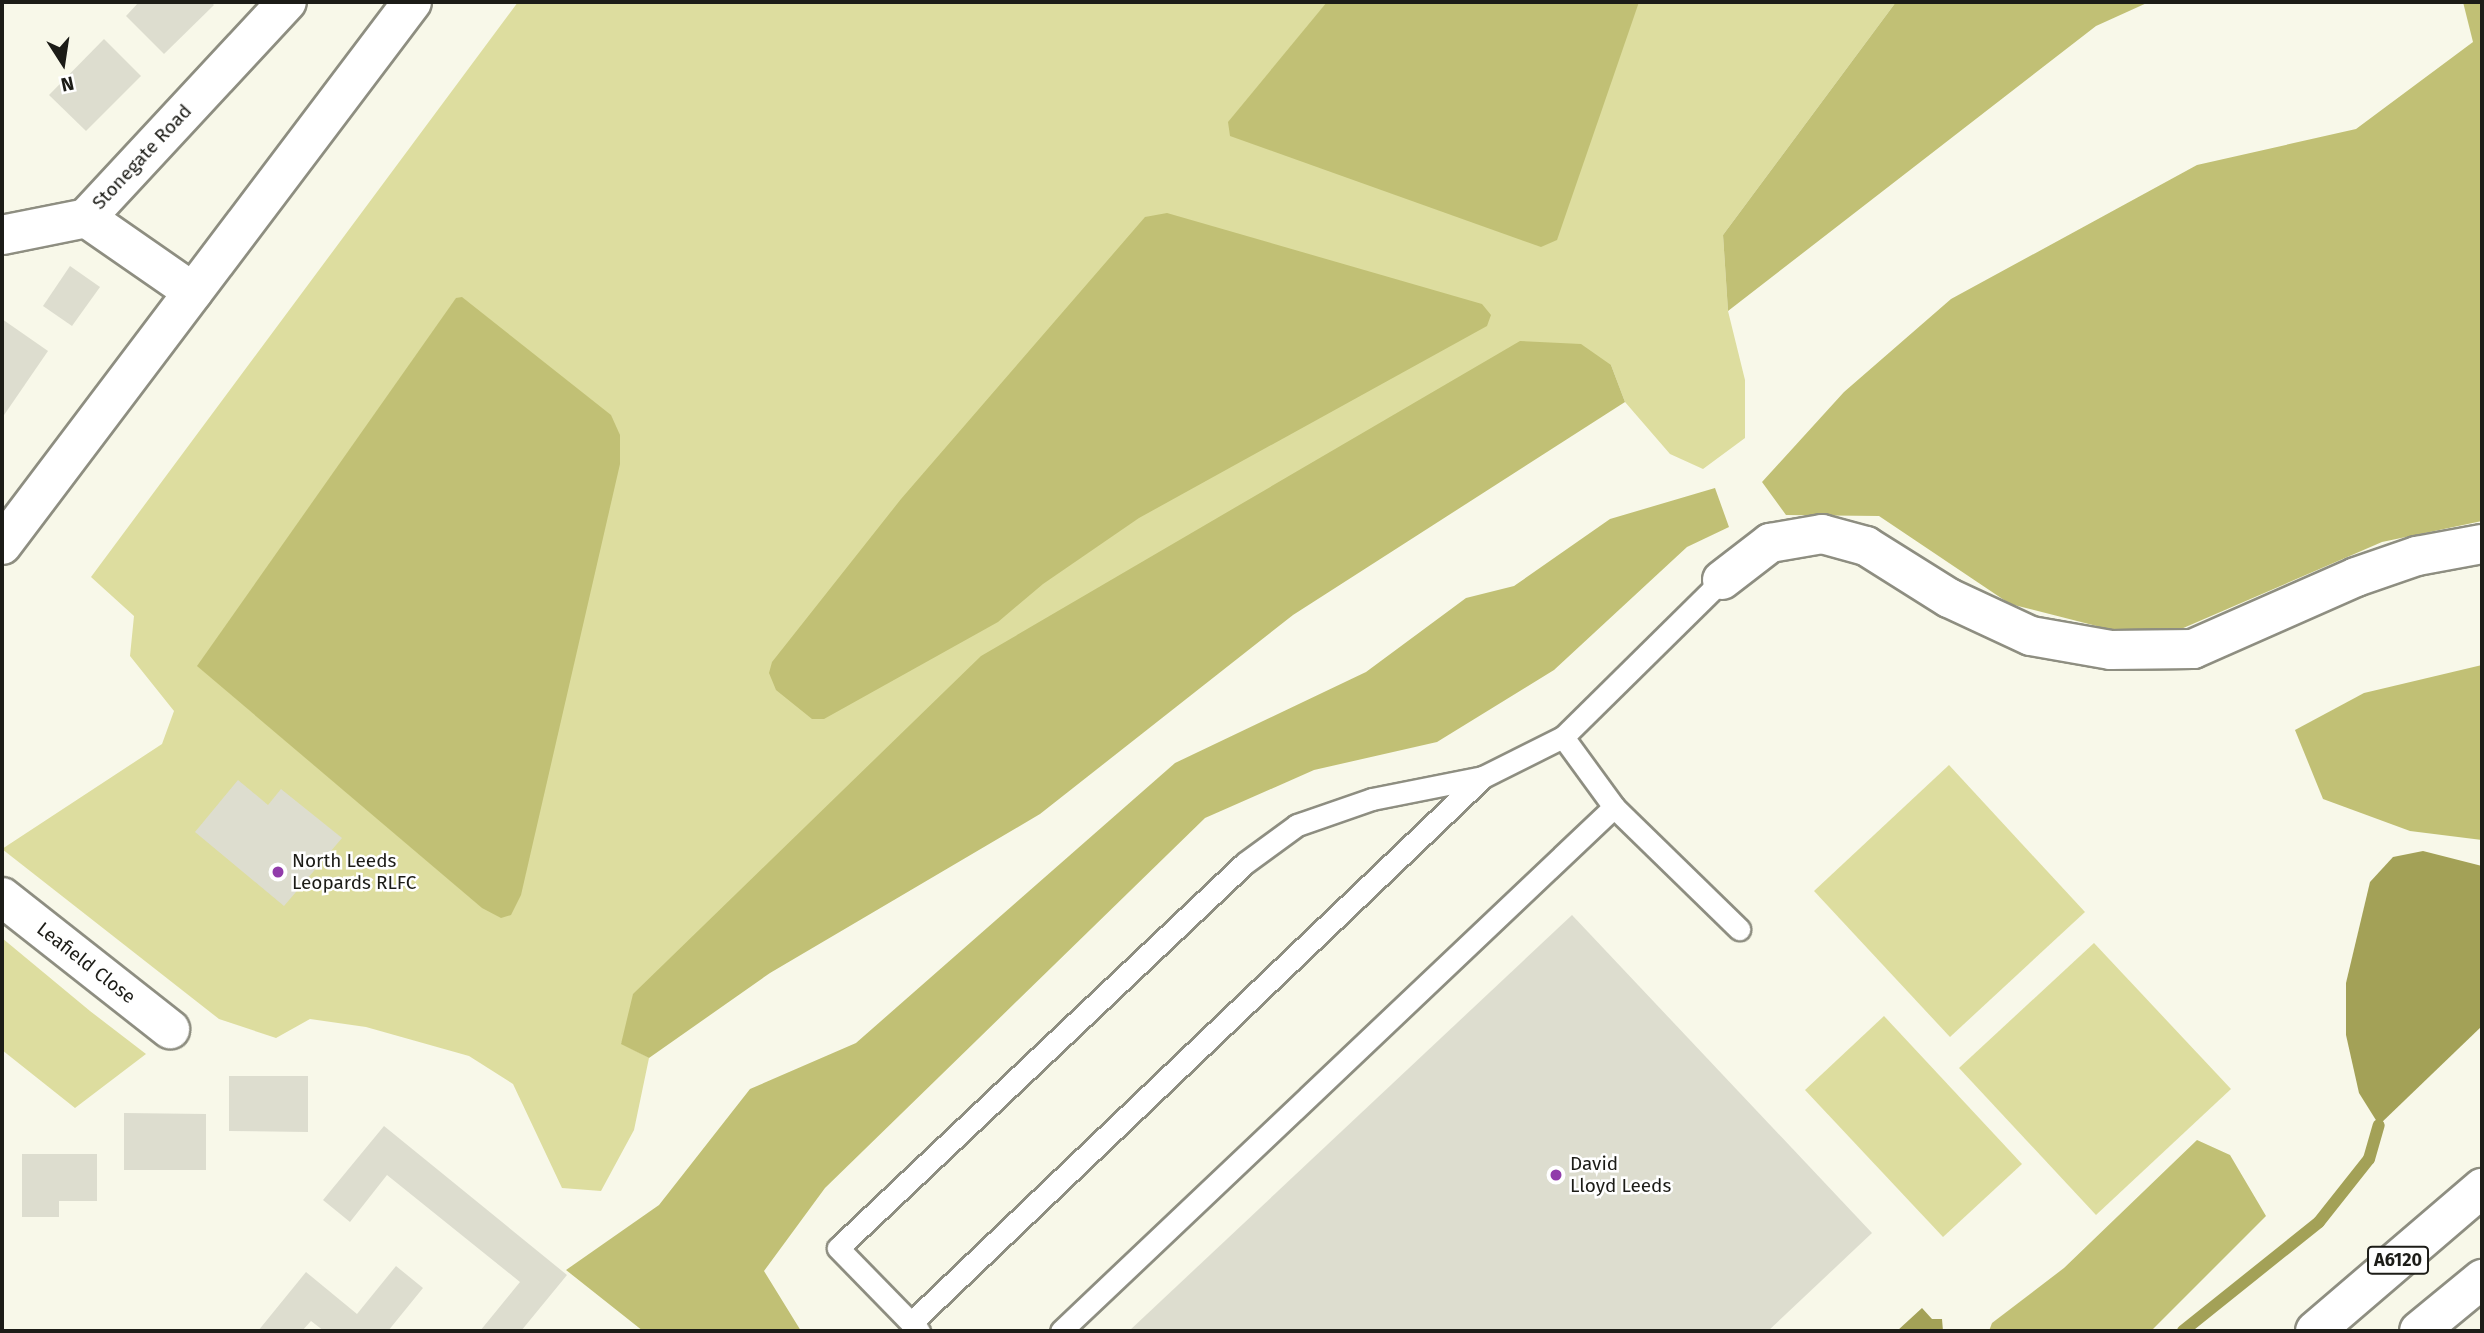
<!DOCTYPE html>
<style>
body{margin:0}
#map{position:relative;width:2484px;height:1333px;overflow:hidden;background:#f8f8e9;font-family:"Fira Sans",sans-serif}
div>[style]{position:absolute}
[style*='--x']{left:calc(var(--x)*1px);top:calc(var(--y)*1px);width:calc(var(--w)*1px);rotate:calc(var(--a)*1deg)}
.green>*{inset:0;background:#dddd9f}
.forest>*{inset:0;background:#c1c075}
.water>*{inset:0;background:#a3a157}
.stream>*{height:12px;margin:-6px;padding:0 6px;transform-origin:6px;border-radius:6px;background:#a3a157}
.building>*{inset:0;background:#ddddcf}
.roads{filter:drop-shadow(2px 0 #8e8e81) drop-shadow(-2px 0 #8e8e81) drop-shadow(0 2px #8e8e81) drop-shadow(0 -2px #8e8e81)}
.service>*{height:21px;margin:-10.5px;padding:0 10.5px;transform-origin:10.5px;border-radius:10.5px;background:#fff}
.minor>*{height:38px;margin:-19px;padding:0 19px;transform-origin:19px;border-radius:19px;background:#fff}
.secondary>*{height:38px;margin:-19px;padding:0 19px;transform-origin:19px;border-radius:19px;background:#fff}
.trunk>*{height:38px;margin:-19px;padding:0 19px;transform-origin:19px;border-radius:19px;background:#fff}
.dots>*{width:19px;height:19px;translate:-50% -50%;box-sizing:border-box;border:4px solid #fff;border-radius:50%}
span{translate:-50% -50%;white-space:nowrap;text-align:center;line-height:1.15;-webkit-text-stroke:5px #fff;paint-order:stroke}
.shield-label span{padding:2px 5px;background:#fff;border:2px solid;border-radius:5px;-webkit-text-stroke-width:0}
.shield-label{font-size:18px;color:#1c1c17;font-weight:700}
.street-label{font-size:19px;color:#1c1c17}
.poi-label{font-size:19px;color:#1c1c17}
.left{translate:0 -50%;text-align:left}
.frame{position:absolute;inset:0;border:4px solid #1c1c17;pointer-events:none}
.north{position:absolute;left:28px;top:28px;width:70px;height:70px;-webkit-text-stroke:5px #fff;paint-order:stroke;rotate:168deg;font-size:19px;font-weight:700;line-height:28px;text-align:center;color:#1c1c17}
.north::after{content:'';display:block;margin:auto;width:24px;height:32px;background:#1c1c17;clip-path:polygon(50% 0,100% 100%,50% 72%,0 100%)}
</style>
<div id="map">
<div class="green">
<i style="clip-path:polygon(518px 2px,1896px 2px,1723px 235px,1728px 311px,1745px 380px,1745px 438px,1703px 469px,1670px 454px,1625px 402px,1611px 365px,621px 1043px,649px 1058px,634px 1130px,601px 1191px,562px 1188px,513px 1084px,469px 1056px,366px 1027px,310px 1019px,276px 1038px,219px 1019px,2px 849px,162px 744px,174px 711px,130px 656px,134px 616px,91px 577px)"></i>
<i style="clip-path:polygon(1949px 765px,2085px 912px,1950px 1037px,1814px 891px)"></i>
<i style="clip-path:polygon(2px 938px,90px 1011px,146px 1054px,75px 1108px,2px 1050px)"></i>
<i style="clip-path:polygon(2094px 943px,2231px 1089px,2096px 1215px,1959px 1068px)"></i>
<i style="clip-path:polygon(1884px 1016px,2022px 1164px,1943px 1237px,1805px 1090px)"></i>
</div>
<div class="forest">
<i style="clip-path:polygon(1327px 2px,1639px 2px,1557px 240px,1541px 247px,1230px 136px,1228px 122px)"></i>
<i style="clip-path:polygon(1896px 2px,2149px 2px,2096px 26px,1728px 311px,1723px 235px)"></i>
<i style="clip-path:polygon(2463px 2px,2482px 2px,2482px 521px,2382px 542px,2181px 629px,2128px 634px,2010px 604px,1879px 516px,1786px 515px,1762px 482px,1844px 392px,1951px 299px,2197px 165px,2356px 129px,2473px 42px)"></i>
<i style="clip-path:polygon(1167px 213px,1482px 304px,1491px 315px,1487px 326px,1139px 518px,1043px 584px,998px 622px,824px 719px,812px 719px,776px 690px,769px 673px,772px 662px,901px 499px,1145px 217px)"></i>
<i style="clip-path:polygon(462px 297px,611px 415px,620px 435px,620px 464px,521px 895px,511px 915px,501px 918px,482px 908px,197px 666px,456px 298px)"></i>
<i style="clip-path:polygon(1520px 341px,1581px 344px,1611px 365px,1625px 402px,1293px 615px,1040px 814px,770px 973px,649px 1058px,621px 1044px,633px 994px,981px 656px)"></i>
<i style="clip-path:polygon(1715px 488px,1729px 527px,1687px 547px,1554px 670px,1437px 742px,1314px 770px,1205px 818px,825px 1188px,764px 1271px,801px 1331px,643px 1331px,566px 1270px,659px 1205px,750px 1089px,856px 1043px,1175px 763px,1366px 672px,1466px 598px,1514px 586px,1610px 519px)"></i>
<i style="clip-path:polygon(2482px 665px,2482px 840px,2410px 831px,2323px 799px,2295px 730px,2364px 693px)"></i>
<i style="clip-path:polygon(2197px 1140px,2230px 1155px,2266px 1216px,2151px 1331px,1989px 1331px,1992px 1323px,2064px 1268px)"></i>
</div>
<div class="water">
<i style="clip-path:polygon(2423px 851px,2482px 866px,2482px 1026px,2379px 1125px,2359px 1093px,2346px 1035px,2346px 983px,2370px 882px,2393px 857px)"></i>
<i style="clip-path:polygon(1922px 1308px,1932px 1319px,1942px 1319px,1943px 1331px,1897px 1331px)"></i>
</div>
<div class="stream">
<i style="--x:2183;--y:1331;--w:174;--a:-38.7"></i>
<i style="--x:2319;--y:1222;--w:80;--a:-51.6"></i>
<i style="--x:2369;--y:1159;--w:35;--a:-74"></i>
</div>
<div class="building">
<i style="clip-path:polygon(139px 2px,211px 2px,214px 5px,164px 54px,126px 16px)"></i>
<i style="clip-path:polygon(104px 39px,141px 76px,86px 131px,49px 95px)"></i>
<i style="clip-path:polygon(70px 266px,100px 287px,72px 326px,43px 306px)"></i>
<i style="clip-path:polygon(2px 319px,48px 351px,2px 418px)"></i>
<i style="clip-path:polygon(238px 780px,268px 805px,281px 789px,342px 838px,284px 906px,195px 832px)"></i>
<i style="clip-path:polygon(1572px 915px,1872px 1233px,1768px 1331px,1129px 1331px)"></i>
<i style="clip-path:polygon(229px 1076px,308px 1076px,308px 1132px,229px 1131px)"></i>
<i style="clip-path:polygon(124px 1113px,206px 1114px,206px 1170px,124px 1170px)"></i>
<i style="clip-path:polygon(384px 1126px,567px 1275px,521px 1331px,480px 1331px,520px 1282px,387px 1175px,350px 1222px,323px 1200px)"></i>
<i style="clip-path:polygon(22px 1154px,97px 1154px,97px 1201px,59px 1201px,59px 1217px,22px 1217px)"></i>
<i style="clip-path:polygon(396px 1266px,423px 1288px,388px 1331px,324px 1331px,311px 1321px,302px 1331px,258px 1331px,306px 1272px,357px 1314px)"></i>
</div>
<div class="roads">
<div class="service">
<i style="--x:1563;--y:737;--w:87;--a:53.9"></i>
<i style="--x:1614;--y:807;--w:175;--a:44.3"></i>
<i style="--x:911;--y:1323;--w:791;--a:-43.67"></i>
<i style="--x:919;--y:1331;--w:116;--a:-134.3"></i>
<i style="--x:838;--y:1248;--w:560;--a:-43.41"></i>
<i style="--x:1245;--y:863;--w:64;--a:-36.2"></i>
<i style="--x:1297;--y:825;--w:79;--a:-19.1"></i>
<i style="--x:1372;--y:799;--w:113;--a:-11.2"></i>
<i style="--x:1483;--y:777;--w:89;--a:-26.6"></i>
<i style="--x:1563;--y:737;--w:223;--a:-44.6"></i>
<i style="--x:1061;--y:1331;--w:762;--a:-43.46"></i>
</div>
<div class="minor">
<i style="--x:2;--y:235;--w:86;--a:-11.4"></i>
<i style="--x:193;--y:292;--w:130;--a:-145.3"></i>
<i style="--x:86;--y:218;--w:295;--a:-47.1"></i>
<i style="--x:1722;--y:580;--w:61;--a:-37.6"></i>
<i style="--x:1770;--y:543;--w:53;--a:-9.8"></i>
<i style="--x:1822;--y:534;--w:46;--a:15.3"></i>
<i style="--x:1866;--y:546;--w:98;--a:32.1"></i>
<i style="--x:1949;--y:598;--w:90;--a:24.9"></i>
<i style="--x:2031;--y:636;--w:81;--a:9.9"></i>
<i style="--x:2111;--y:650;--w:82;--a:-0.7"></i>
<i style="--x:2193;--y:649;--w:178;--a:-23.8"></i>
<i style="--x:2356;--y:577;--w:65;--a:-19"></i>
<i style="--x:2417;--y:556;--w:66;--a:-10.5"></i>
<i style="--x:2;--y:897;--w:214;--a:38.2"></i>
</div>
<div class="secondary">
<i style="--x:2;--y:545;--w:680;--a:-52.94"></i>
</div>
<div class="trunk">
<i style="--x:2315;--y:1331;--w:220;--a:-40.6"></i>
<i style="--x:2419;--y:1331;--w:82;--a:-39.5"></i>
</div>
</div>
<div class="dots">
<i style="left:278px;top:872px;background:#913caa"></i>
<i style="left:1556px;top:1175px;background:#913caa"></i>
</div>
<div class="shield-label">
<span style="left:2398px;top:1260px">A6120</span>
</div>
<div class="street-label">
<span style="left:142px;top:157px;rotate:-47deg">Stonegate Road</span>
<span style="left:86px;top:963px;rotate:38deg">Leafield Close</span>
</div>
<div class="poi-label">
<span class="left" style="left:292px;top:872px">North Leeds<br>Leopards RLFC</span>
<span class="left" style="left:1570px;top:1175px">David<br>Lloyd Leeds</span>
</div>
<div class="frame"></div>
<div class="north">N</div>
</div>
